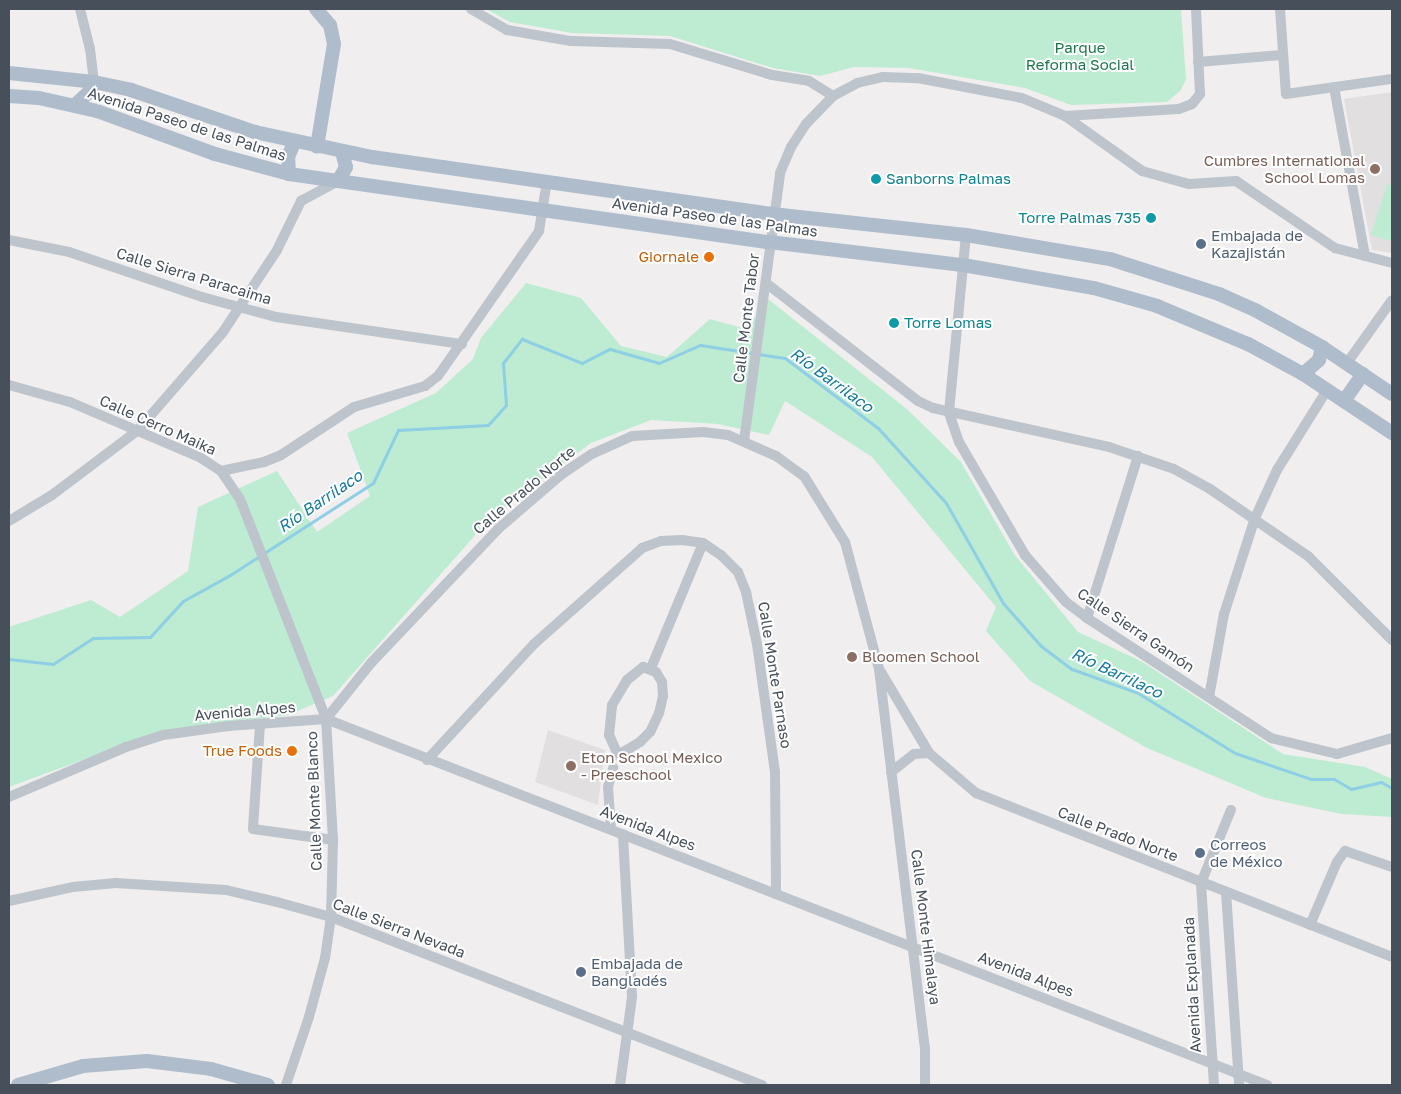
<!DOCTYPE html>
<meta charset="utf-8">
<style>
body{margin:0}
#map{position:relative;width:1401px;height:1094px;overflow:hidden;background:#f0eeee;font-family:"Golos Text",sans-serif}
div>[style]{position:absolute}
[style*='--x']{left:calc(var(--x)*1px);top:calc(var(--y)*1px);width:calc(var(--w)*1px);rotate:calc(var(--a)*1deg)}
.education>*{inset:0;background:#e1dfdf}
.green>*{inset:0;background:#beecd2}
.stream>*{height:3px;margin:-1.5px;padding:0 1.5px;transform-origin:1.5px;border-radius:1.5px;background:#8ecfe6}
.minor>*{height:10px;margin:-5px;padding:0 5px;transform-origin:5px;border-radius:5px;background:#bdc4cc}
.major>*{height:14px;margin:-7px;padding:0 7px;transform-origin:7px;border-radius:7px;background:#afbccb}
.dots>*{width:14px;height:14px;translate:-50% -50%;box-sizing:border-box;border:2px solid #fff;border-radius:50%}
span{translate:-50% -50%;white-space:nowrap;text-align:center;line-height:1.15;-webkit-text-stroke:4px #fff;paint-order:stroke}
.park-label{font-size:15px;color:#1c774e}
.street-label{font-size:15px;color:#47505a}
.education-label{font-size:15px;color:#785e54}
.right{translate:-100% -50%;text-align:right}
.left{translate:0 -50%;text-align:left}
.culture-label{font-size:15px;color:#0d838f}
.service-label{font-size:15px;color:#4e5e75}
.food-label{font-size:15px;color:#c56008}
.water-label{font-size:16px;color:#147b9f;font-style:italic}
.frame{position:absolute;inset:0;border:10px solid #47505a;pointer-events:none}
</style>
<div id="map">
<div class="education">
<i style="clip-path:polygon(1392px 92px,1392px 253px,1372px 250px,1344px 99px)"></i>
<i style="clip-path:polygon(548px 730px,605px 750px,598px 805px,535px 782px)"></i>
</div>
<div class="green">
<i style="clip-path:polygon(486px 9px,1181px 9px,1186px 80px,1180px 91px,1167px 102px,1071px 105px,1025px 88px,909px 68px,854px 67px,820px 76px,773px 68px,670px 36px,572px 33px,510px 22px)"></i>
<i style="clip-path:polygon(1387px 184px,1392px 185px,1392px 241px,1371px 235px)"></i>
<i style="clip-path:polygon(526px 283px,581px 298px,621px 346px,667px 357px,710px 319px,746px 329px,768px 299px,908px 410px,961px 462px,1014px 554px,1078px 632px,1141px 661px,1283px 754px,1365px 767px,1392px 779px,1392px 817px,1341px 814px,1266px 798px,1147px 748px,1030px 681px,986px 631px,996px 607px,872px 457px,785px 401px,769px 435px,718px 424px,651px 420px,591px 443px,493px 515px,333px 696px,288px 715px,161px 731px,9px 787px,9px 627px,91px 600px,120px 617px,188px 571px,198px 507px,277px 471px,317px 532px,370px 496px,347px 433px,436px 393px,473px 359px,481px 338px)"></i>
</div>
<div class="stream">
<i style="--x:9;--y:659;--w:44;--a:6.5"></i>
<i style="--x:53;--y:664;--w:48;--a:-33"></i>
<i style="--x:93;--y:638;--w:57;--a:-1"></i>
<i style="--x:150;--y:637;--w:49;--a:-47.5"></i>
<i style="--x:183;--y:601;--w:54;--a:-29"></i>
<i style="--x:230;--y:575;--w:170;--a:-32.8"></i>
<i style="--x:373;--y:483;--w:59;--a:-64.7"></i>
<i style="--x:398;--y:430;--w:90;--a:-3.2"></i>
<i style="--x:488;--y:425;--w:27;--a:-48"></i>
<i style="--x:506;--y:405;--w:42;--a:-94.1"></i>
<i style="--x:503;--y:363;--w:31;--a:-52"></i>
<i style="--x:522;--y:339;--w:65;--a:21.8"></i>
<i style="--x:582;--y:363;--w:31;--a:-27"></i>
<i style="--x:610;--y:349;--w:51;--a:15.9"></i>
<i style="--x:659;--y:363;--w:45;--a:-23.7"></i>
<i style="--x:700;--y:345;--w:86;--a:8.7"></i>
<i style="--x:785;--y:358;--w:116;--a:37"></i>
<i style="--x:878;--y:428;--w:101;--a:47.8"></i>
<i style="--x:946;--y:503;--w:115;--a:60.3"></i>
<i style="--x:1003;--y:603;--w:57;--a:48.5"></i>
<i style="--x:1041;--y:646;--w:39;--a:37"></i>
<i style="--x:1072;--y:669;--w:70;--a:20"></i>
<i style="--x:1138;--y:693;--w:114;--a:31.7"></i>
<i style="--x:1235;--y:753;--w:80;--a:18.9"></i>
<i style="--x:1311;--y:779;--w:23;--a:0"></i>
<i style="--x:1334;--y:779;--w:20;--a:30"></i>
<i style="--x:1351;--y:789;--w:31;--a:-13"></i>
<i style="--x:1381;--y:782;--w:13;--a:29"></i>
</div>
<div class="minor">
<i style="--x:80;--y:9;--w:41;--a:76"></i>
<i style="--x:90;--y:49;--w:33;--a:83"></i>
<i style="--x:471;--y:9;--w:42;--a:30.3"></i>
<i style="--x:507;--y:30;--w:65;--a:9.8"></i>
<i style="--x:571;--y:41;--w:99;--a:1.7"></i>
<i style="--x:670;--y:44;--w:107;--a:16.9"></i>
<i style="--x:772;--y:75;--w:37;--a:9"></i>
<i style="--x:809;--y:81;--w:28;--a:32"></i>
<i style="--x:1280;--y:9;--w:85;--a:86"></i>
<i style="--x:1286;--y:94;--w:107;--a:-8.1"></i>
<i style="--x:1198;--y:62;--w:84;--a:-4.8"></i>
<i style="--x:1334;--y:87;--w:172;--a:79.6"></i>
<i style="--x:1065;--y:116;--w:114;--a:-3.5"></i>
<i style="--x:1179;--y:109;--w:14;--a:-21"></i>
<i style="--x:1192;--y:104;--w:13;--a:-51"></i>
<i style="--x:1200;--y:94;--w:85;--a:-92.7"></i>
<i style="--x:966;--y:235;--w:179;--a:95.5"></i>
<i style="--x:949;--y:413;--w:31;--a:71"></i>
<i style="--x:959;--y:442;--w:131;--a:59.7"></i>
<i style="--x:1025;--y:555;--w:62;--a:48.9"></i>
<i style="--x:1066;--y:602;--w:26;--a:37"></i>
<i style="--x:1087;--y:618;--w:220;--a:33.1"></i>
<i style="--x:1271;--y:738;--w:68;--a:13.6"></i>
<i style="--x:1337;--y:754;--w:57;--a:-16.2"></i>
<i style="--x:9;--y:240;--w:61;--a:11.3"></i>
<i style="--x:69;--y:252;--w:140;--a:18.7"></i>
<i style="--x:202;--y:297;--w:77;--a:15.1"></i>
<i style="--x:276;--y:317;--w:188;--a:8.3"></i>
<i style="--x:766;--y:283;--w:192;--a:37.8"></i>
<i style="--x:918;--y:401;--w:17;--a:25"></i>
<i style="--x:933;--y:408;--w:180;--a:12.5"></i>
<i style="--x:1109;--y:447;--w:69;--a:18.7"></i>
<i style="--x:1174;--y:469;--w:41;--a:29.1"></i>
<i style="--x:1210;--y:489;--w:119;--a:34.4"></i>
<i style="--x:1308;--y:556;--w:119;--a:45"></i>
<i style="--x:1347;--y:363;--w:77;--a:-54.5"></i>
<i style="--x:9;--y:385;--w:63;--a:15.6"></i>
<i style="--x:70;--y:402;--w:142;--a:23.1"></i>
<i style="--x:201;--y:458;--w:24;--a:33"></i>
<i style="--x:221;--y:471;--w:34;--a:56"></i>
<i style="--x:240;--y:499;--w:236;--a:68.6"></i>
<i style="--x:326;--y:719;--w:121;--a:86.7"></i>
<i style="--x:333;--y:840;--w:77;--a:91.5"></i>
<i style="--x:331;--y:917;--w:41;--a:98.3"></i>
<i style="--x:325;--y:958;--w:61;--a:105.2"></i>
<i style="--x:309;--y:1017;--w:72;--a:108.7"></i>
<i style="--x:744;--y:441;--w:270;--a:-82.3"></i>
<i style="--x:780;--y:173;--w:28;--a:-67"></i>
<i style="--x:791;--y:147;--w:27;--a:-57"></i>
<i style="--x:806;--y:124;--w:39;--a:-46"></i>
<i style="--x:833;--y:96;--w:27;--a:-28"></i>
<i style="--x:857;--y:83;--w:27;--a:-13"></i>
<i style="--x:883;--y:77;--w:35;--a:2"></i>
<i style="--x:918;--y:78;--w:106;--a:10.9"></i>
<i style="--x:1022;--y:98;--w:47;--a:22.7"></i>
<i style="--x:1065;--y:116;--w:95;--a:35.5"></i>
<i style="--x:1142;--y:171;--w:49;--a:15.5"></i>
<i style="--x:1189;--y:184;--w:47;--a:-3.7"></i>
<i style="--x:1236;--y:181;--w:120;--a:34.1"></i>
<i style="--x:1335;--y:248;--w:59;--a:14.7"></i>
<i style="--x:221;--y:471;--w:44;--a:-11.8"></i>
<i style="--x:264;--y:462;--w:18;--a:-22"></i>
<i style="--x:281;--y:455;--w:87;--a:-33.3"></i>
<i style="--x:354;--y:407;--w:74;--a:-16.5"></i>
<i style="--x:425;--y:386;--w:16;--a:-38"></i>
<i style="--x:438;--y:376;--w:177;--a:-55.1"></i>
<i style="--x:539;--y:231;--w:51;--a:-80.9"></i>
<i style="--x:9;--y:521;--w:50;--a:-31.2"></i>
<i style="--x:52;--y:495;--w:106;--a:-37"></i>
<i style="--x:137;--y:431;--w:131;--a:-49"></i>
<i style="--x:223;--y:332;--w:98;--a:-56.6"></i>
<i style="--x:277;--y:250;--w:55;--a:-63.9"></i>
<i style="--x:301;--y:201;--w:42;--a:-28.4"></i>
<i style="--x:1087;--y:618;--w:170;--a:-72.5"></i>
<i style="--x:643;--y:667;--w:14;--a:21"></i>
<i style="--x:656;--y:672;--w:12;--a:59"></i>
<i style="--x:662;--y:682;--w:14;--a:86"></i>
<i style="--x:663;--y:696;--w:17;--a:103"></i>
<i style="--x:659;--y:713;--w:21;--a:115"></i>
<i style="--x:650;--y:732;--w:14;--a:135"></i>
<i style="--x:640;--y:742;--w:26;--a:149"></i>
<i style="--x:618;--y:755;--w:22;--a:-114"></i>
<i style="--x:609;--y:735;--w:30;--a:-84"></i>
<i style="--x:612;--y:705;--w:29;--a:-59"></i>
<i style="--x:627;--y:680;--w:21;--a:-39"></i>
<i style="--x:651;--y:668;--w:135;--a:-67.4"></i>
<i style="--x:881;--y:672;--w:94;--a:59.3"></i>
<i style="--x:929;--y:753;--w:62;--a:40.4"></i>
<i style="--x:976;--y:793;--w:447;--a:21.5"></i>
<i style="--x:1209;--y:697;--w:84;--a:-79.8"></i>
<i style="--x:1224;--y:614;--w:101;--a:-72.1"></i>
<i style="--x:1255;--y:518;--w:53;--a:-65.4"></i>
<i style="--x:1277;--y:470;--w:94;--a:-58"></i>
<i style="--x:326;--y:719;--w:72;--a:-51.2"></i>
<i style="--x:371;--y:663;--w:185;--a:-46.5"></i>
<i style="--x:498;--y:529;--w:84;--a:-40.7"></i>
<i style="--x:562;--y:474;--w:36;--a:-34"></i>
<i style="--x:592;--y:454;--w:44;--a:-24.2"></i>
<i style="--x:632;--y:436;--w:71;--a:-3.2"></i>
<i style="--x:703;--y:432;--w:25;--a:7"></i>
<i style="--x:728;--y:435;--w:52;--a:23.6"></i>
<i style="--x:776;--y:456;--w:34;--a:36"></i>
<i style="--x:804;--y:476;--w:78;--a:58.2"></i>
<i style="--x:845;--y:542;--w:131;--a:75"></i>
<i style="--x:879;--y:669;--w:382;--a:83.1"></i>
<i style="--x:925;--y:1048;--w:37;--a:90"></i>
<i style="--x:260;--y:725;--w:104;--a:93.9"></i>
<i style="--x:253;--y:829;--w:81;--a:7.8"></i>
<i style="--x:427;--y:760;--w:158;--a:-47.3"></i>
<i style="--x:534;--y:644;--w:144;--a:-41.6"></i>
<i style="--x:642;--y:548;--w:20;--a:-20"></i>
<i style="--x:661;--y:541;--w:21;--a:-3"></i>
<i style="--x:682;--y:540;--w:21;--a:8"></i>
<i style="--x:703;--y:543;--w:22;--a:34"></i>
<i style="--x:721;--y:555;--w:24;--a:45"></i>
<i style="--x:738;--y:572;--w:22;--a:68"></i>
<i style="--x:746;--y:592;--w:53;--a:78.1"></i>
<i style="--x:757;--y:644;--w:129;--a:82"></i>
<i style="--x:775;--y:772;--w:122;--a:89.5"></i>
<i style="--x:891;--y:772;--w:29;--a:-38"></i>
<i style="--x:914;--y:754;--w:15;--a:-4"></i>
<i style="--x:9;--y:797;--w:127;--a:-23.1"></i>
<i style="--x:126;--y:747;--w:39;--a:-18"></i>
<i style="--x:163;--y:735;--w:66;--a:-7.9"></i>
<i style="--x:228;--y:726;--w:98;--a:-4.1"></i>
<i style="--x:326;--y:719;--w:1010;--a:21.25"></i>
<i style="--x:611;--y:829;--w:42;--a:-94.1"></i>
<i style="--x:608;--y:787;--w:20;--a:-75"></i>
<i style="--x:1226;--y:892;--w:193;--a:86.1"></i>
<i style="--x:9;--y:901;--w:66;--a:-12.3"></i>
<i style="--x:73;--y:887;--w:43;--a:-5.3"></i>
<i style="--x:116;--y:883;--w:110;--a:3.6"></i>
<i style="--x:226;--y:890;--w:52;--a:13.2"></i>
<i style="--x:277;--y:902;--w:56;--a:15.5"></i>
<i style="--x:331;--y:917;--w:463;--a:21.3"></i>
<i style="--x:1310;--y:925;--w:69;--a:-66.8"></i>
<i style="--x:1337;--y:862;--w:14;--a:-54"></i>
<i style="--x:1345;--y:851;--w:50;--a:18.8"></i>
<i style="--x:620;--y:1085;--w:89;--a:-82.2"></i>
<i style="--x:632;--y:997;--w:163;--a:-93.2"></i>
<i style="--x:1214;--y:1085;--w:202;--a:-93.7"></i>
<i style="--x:1201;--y:883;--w:79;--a:-67.7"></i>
</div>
<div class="major">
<i style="--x:316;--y:9;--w:21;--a:49"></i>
<i style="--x:330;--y:25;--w:19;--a:78"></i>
<i style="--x:334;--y:44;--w:104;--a:99.4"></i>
<i style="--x:9;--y:73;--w:85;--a:6"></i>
<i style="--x:94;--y:82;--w:38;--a:12"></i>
<i style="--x:131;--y:90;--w:131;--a:18.7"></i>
<i style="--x:255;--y:132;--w:120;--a:12.1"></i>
<i style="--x:372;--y:157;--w:404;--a:8.1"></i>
<i style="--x:772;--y:214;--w:195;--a:6.2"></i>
<i style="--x:966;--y:235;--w:146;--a:9.5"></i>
<i style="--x:1110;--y:259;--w:114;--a:17.8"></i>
<i style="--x:1219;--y:294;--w:39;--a:24"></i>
<i style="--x:1255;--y:310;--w:77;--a:28.9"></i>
<i style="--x:1322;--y:347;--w:84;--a:33.9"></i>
<i style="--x:9;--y:96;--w:30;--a:4"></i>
<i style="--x:39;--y:98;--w:59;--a:12.6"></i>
<i style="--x:97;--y:111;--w:126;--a:20"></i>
<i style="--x:215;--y:154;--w:77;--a:15.1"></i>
<i style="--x:289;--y:174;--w:485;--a:8.1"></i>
<i style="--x:769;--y:242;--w:195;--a:6.8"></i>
<i style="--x:963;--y:265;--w:133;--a:10"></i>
<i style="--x:1094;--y:288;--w:66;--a:15.9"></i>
<i style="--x:1157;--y:306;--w:99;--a:22.7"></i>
<i style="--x:1248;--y:344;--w:63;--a:28.6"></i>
<i style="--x:1303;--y:374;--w:107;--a:33.5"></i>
<i style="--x:75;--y:105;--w:23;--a:-43"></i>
<i style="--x:92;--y:89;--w:7;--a:-74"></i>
<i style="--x:289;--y:174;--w:17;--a:-93"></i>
<i style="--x:288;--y:157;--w:15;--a:-67"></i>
<i style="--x:338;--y:181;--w:16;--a:-60"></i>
<i style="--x:346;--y:167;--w:16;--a:-105"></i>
<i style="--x:1303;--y:374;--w:21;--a:-41"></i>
<i style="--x:1319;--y:360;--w:13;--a:-77"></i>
<i style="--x:1344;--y:401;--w:33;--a:-55"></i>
<i style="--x:18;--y:1085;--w:68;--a:-16.3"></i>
<i style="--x:83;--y:1066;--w:64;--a:-4.5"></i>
<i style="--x:147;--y:1061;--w:64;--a:7.1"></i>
<i style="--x:211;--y:1069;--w:59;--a:15.7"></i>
</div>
<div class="dots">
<i style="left:1375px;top:169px;background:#8d6e63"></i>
<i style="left:876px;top:179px;background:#0f9aa8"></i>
<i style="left:1151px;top:218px;background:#0f9aa8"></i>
<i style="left:1201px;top:244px;background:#5c6f8a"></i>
<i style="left:709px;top:257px;background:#e8710a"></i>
<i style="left:894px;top:323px;background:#0f9aa8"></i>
<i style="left:852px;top:657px;background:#8d6e63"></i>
<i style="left:292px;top:751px;background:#e8710a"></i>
<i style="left:571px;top:766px;background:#8d6e63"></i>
<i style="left:1200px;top:853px;background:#5c6f8a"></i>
<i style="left:581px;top:972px;background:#5c6f8a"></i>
</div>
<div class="park-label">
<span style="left:1080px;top:56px">Parque<br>Reforma Social</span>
</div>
<div class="street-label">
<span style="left:187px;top:124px;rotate:18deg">Avenida Paseo de las Palmas</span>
<span style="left:715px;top:217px;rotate:8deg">Avenida Paseo de las Palmas</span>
<span style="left:194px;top:276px;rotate:17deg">Calle Sierra Paracaima</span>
<span style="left:746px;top:318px;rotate:-83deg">Calle Monte Tabor</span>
<span style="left:158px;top:425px;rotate:24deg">Calle Cerro Maika</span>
<span style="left:524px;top:490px;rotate:-40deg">Calle Prado Norte</span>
<span style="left:1136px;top:630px;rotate:34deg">Calle Sierra Gamón</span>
<span style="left:775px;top:675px;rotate:81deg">Calle Monte Parnaso</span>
<span style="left:245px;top:711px;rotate:-5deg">Avenida Alpes</span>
<span style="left:314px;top:801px;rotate:-92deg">Calle Monte Blanco</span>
<span style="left:648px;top:828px;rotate:21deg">Avenida Alpes</span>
<span style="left:1118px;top:834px;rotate:21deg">Calle Prado Norte</span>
<span style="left:926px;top:927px;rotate:83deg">Calle Monte Himalaya</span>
<span style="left:399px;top:928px;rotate:21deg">Calle Sierra Nevada</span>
<span style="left:1026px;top:974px;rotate:21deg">Avenida Alpes</span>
<span style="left:1192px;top:985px;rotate:-93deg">Avenida Explanada</span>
</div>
<div class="education-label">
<span class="right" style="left:1365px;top:169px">Cumbres International<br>School Lomas</span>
<span class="left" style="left:862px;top:657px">Bloomen School</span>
<span class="left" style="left:581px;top:766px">Eton School Mexico<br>- Preeschool</span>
</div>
<div class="culture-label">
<span class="left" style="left:886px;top:179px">Sanborns Palmas</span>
<span class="right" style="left:1141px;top:218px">Torre Palmas 735</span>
<span class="left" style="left:904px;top:323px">Torre Lomas</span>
</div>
<div class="service-label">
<span class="left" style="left:1211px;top:244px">Embajada de<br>Kazajistán</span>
<span class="left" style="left:1210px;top:853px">Correos<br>de México</span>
<span class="left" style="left:591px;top:972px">Embajada de<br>Bangladés</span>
</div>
<div class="food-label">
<span class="right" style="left:699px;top:257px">Giornale</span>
<span class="right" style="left:282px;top:751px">True Foods</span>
</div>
<div class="water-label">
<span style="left:832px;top:380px;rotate:36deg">Río Barrilaco</span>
<span style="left:320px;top:501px;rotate:-34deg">Río Barrilaco</span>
<span style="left:1117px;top:673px;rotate:25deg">Río Barrilaco</span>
</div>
<div class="frame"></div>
</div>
